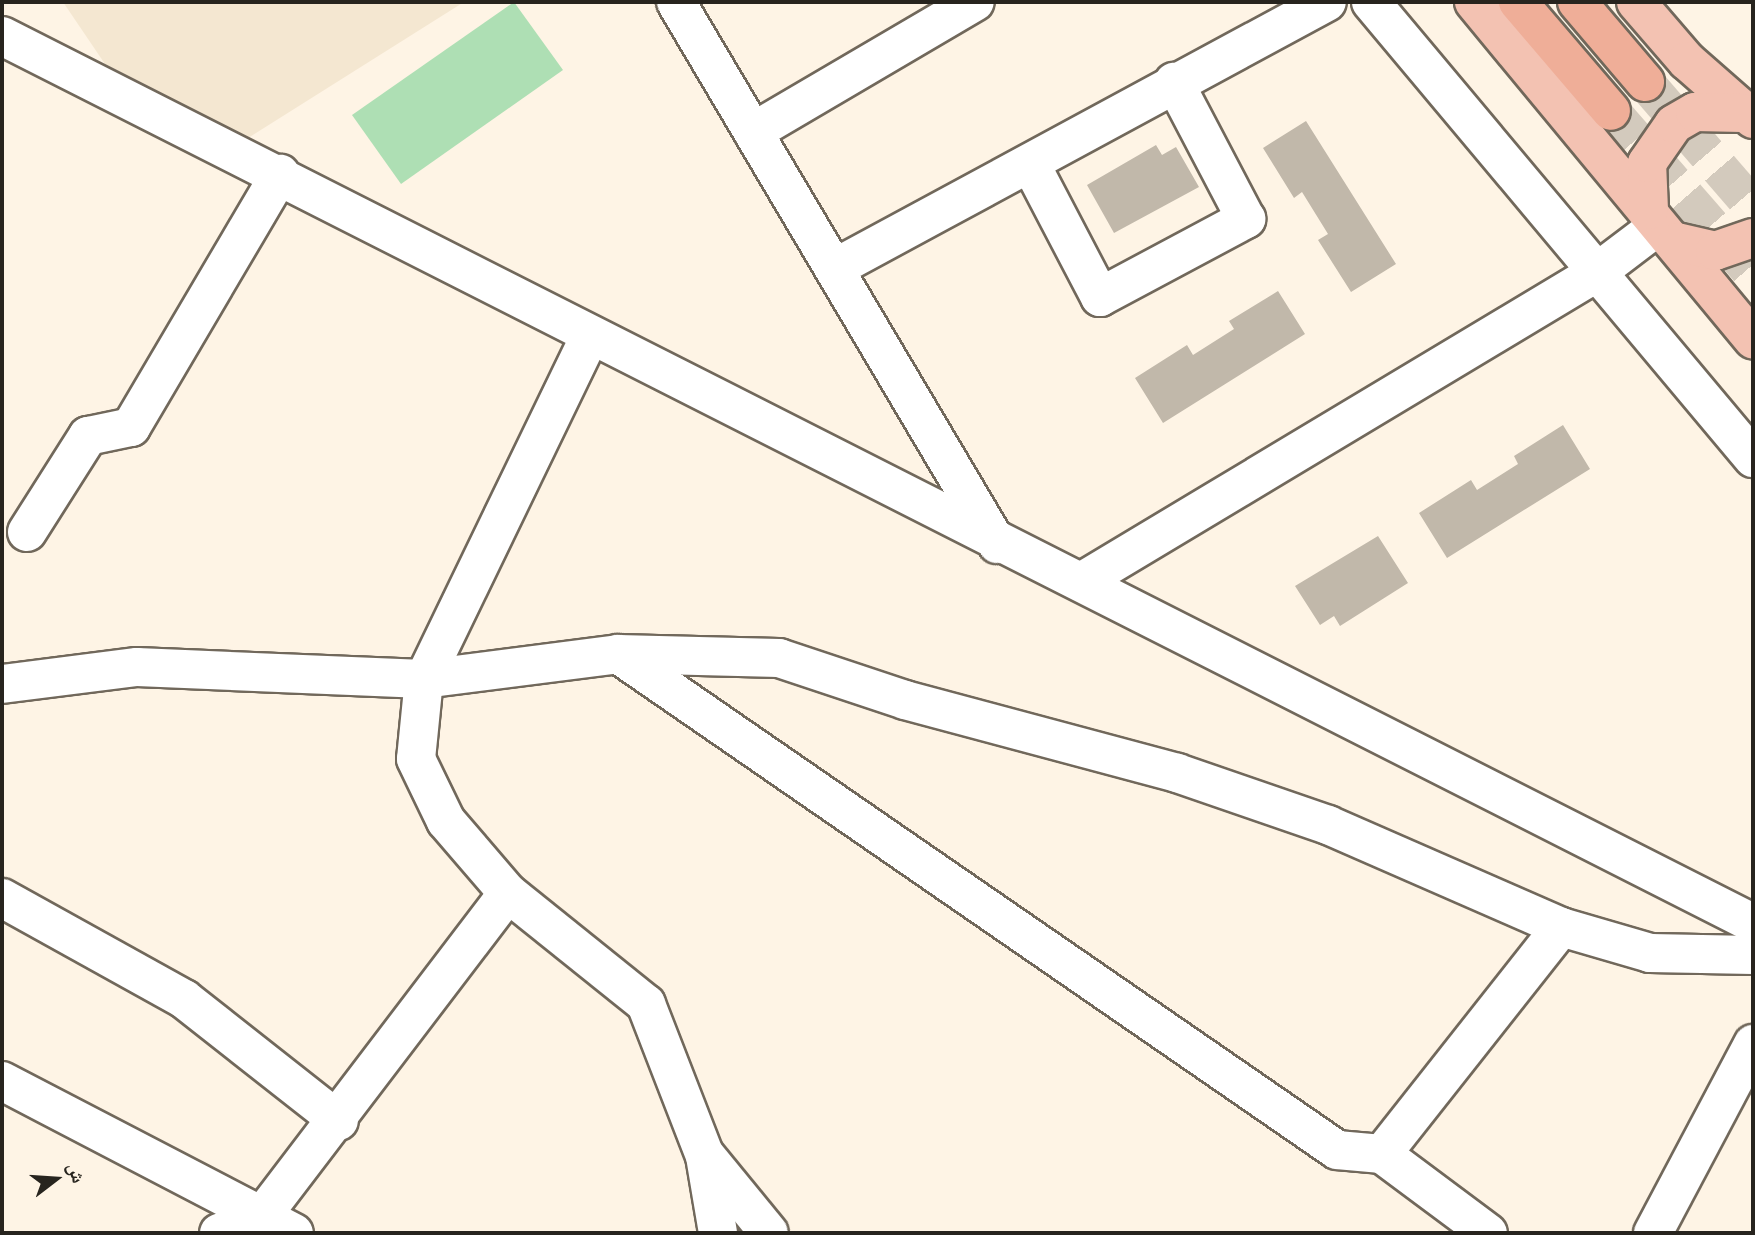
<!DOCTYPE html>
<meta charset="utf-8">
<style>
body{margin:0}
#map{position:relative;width:1755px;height:1235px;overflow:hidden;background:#fef4e5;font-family:Montserrat,"Noto Naskh Arabic",sans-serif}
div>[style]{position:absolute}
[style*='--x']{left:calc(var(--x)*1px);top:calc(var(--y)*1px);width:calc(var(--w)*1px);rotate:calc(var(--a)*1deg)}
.built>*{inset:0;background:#f4e7d1}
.green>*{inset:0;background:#aedfb4}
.building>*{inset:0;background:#c1b8aa}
.trunk-tunnel>*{height:38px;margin-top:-19px;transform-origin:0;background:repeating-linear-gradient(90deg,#d3cabd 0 38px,transparent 0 57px)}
.roads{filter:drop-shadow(2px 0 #71685b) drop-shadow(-2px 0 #71685b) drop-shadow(0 2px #71685b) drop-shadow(0 -2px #71685b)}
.minor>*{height:38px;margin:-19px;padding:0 19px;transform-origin:19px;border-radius:19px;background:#fff}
.primary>*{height:38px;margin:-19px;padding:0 19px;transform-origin:19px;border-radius:19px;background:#f3c2b2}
.trunk>*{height:38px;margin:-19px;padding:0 19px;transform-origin:19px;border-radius:19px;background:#efae98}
span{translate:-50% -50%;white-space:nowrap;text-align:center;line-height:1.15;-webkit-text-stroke:6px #fef4e5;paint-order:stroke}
.frame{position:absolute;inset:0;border:4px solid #27241e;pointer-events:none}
.north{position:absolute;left:21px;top:1144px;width:70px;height:70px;-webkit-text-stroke:5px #fef4e5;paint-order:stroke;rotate:73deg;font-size:19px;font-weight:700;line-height:28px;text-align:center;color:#27241e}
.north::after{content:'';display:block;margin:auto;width:24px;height:32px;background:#27241e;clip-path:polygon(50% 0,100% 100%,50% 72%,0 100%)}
</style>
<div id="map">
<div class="built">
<i style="clip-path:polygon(63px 2px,464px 2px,248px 138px,105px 64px)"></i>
</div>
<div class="green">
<i style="clip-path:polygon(514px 2px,563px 70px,401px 184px,352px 115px)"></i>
</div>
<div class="building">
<i style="clip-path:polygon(1306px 121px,1396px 264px,1351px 292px,1318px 240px,1328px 234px,1302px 192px,1294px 198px,1263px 148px)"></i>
<i style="clip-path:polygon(1156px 145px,1162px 155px,1176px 147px,1199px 187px,1114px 233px,1087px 185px)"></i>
<i style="clip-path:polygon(1278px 291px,1305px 334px,1163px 423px,1135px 378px,1187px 345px,1193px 355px,1234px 329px,1229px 321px)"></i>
<i style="clip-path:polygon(1563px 425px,1590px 469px,1447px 558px,1419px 513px,1471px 480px,1477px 490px,1518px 464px,1514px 456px)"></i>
<i style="clip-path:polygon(1378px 536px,1408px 583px,1340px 626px,1334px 616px,1320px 625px,1295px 586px)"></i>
</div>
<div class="trunk-tunnel">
<i style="--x:1645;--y:82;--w:165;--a:49.2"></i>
<i style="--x:1611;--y:111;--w:216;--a:48.9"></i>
</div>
<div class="roads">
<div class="minor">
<i style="--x:676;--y:2;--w:630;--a:59.36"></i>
<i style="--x:1371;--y:2;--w:595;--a:50.05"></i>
<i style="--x:2;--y:36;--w:1963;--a:26.87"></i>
<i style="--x:753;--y:132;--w:257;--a:-30.4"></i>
<i style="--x:1031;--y:165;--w:149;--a:62.4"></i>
<i style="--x:1100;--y:297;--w:166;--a:-28.1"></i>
<i style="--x:1246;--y:219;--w:155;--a:-117.7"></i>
<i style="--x:835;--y:268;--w:559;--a:-28.4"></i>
<i style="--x:590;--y:336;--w:381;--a:115.8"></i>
<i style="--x:424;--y:679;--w:80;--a:95.7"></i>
<i style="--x:416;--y:759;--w:69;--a:64.2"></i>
<i style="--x:446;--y:821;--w:95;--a:49.3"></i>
<i style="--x:508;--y:893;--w:177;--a:38.8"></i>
<i style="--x:646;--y:1004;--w:163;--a:68.8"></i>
<i style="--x:705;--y:1156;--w:78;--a:80.4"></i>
<i style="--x:27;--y:532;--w:114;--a:-57.6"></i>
<i style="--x:88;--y:436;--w:44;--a:-11.8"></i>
<i style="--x:131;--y:427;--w:294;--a:-59.5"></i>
<i style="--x:1081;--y:582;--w:601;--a:-30.96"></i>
<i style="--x:1596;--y:273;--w:78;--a:-37.2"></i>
<i style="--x:618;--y:654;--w:873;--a:34.6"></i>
<i style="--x:1337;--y:1150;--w:45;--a:5.1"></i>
<i style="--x:1382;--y:1154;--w:132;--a:36.7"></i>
<i style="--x:2;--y:684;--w:136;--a:-7.2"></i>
<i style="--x:137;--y:667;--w:287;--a:2.4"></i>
<i style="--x:424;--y:679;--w:196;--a:-7.3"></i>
<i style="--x:618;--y:654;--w:161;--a:1.4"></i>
<i style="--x:779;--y:658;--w:133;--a:18.4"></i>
<i style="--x:905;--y:700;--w:282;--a:15"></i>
<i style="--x:1177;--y:773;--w:160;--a:19"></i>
<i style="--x:1328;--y:825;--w:254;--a:23.6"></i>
<i style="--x:1561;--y:927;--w:93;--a:16.3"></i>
<i style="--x:1650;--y:953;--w:103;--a:1.1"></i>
<i style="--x:2;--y:898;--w:208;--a:29"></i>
<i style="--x:184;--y:999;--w:197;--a:38.2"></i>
<i style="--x:2;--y:1081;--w:329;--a:27.5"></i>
<i style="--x:1382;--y:1154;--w:289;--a:-51.7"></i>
<i style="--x:706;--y:1156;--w:99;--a:50.7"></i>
<i style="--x:219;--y:1233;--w:46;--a:-21.6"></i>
<i style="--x:262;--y:1216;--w:406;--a:-52.7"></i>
<i style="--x:1653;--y:1233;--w:214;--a:-62.1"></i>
</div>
<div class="primary">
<i style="--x:1474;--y:2;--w:438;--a:50.4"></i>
<i style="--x:1636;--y:2;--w:78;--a:49.2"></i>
<i style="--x:1687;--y:61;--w:88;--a:41.3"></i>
<i style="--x:1649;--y:210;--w:47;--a:-92.4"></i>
<i style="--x:1647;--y:163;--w:47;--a:-55.3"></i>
<i style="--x:1674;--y:124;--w:24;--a:-30"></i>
<i style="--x:1695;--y:112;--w:47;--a:1.2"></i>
<i style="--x:1677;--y:242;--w:39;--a:13"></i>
<i style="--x:1715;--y:251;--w:40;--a:-18.9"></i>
</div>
<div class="trunk">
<i style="--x:1518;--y:2;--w:143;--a:49.5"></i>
<i style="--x:1577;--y:2;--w:105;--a:49.6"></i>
</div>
</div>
<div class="frame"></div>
<div class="north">ش</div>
</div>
